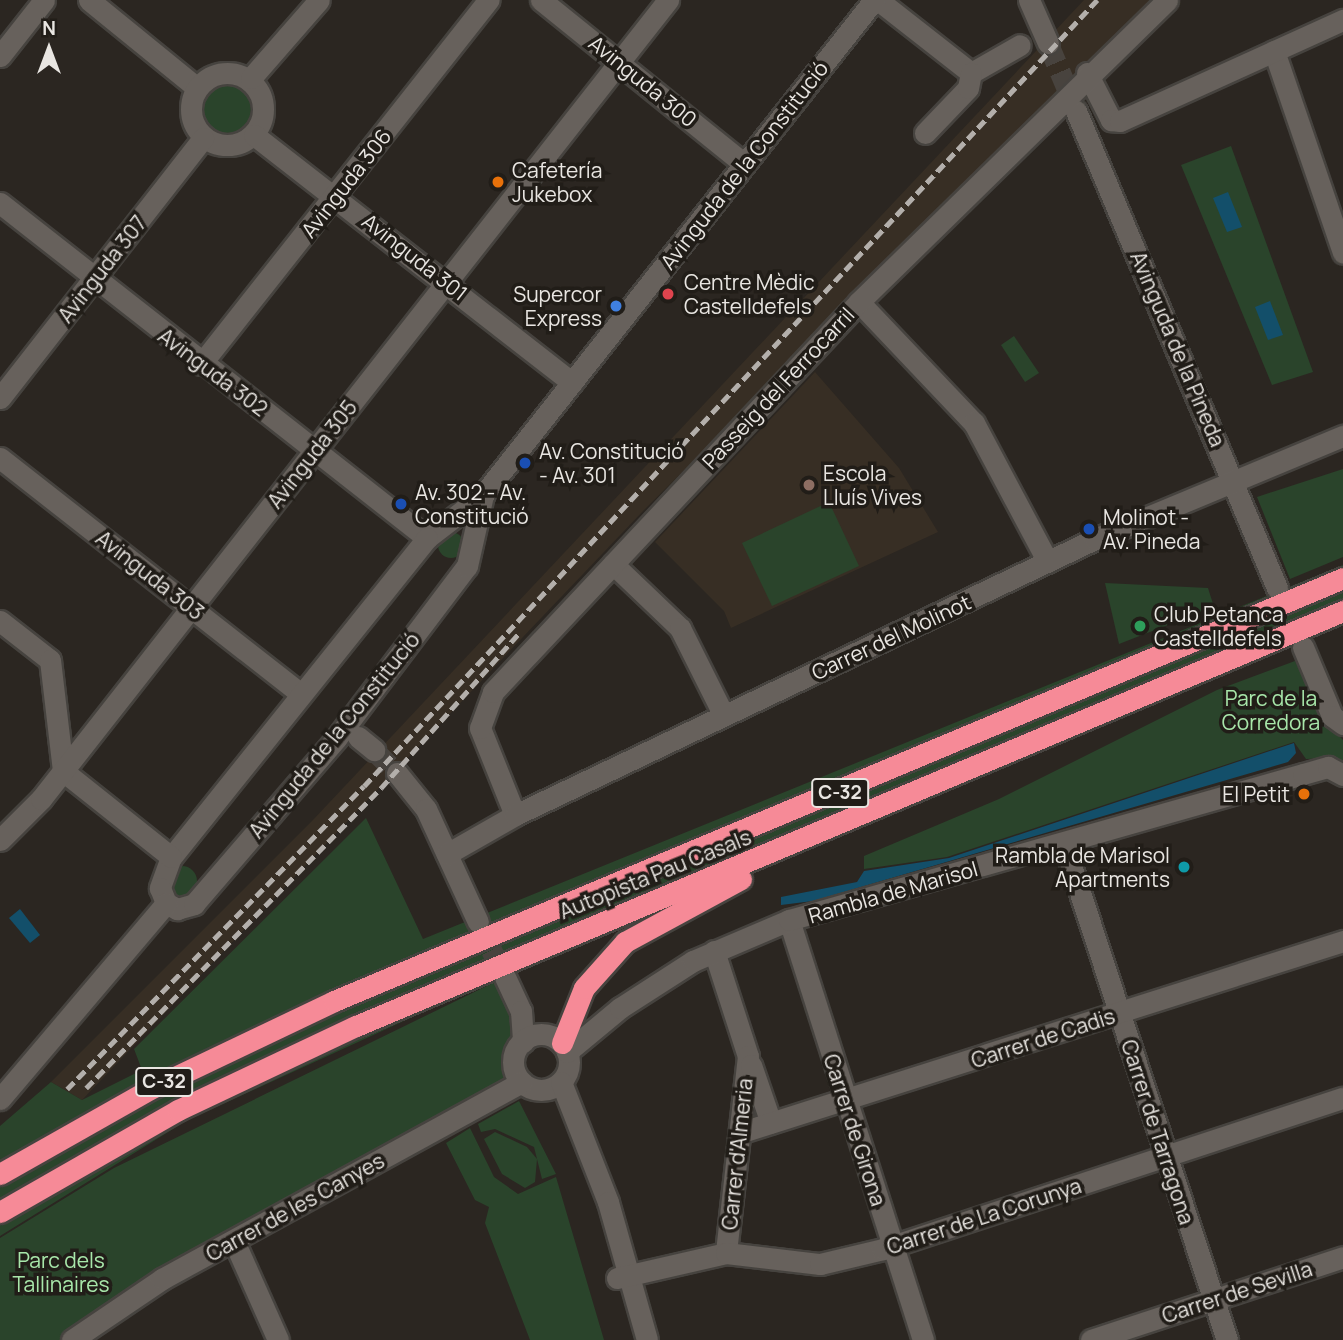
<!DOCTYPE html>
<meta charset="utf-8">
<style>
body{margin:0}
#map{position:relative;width:1343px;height:1340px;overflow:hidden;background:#2b2621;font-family:Manrope,sans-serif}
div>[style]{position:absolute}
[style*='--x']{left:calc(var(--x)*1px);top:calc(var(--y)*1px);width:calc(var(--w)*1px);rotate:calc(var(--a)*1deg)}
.built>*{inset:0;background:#372e24}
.green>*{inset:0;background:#2a442b}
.round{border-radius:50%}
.water>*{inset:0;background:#134f6a}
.minor-tunnel>*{height:21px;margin-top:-10.5px;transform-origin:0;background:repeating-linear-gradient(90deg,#48433e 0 21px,transparent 0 31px)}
.roads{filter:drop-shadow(2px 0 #46433f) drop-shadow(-2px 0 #46433f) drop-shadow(0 2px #46433f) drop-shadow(0 -2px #46433f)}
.minor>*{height:21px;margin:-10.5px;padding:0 10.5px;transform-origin:10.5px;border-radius:10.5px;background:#67615c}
.minor>.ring{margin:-10.5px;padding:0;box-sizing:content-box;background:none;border:21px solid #67615c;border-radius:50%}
.highway>*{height:21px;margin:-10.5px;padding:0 10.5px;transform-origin:10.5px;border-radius:10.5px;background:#f68a97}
.rail>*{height:4.5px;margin-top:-2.25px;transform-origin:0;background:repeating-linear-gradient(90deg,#b3afab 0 10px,transparent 0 15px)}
.dots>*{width:19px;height:19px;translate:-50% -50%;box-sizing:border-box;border:4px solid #211d18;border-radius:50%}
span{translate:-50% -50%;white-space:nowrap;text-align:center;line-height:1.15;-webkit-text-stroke:7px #211d18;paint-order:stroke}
.shield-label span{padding:2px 5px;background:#211d18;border:2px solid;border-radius:5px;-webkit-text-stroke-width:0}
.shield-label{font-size:19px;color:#e9e6e2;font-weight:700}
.street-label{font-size:21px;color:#e9e6e2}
.poi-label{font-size:21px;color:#e9e6e2}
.left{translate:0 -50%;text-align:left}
.right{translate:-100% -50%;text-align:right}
.park-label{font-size:21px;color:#a8e7aa}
.north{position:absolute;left:14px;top:14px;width:70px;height:70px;-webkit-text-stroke:5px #211d18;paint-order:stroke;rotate:0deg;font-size:19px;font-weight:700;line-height:28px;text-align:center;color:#e9e6e2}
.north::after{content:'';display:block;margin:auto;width:24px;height:32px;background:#e9e6e2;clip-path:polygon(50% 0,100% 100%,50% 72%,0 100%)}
</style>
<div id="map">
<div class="built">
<i style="clip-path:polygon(1084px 0,1157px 0,644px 510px,82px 1100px,51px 1082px,312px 821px)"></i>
<i style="clip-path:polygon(815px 372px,899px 468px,938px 532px,731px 628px,724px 611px,655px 542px)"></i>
</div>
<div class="green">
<i class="round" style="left:203px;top:85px;width:48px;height:48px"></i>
<i style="clip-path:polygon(1231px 146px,1313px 372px,1272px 385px,1181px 165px)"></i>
<i style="clip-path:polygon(1014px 336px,1039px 373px,1025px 382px,1001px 345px)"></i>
<i style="clip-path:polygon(1343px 469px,1343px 557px,1290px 579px,1257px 497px)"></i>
<i style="clip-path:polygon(829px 502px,859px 566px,772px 606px,742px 543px)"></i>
<i class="round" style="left:438px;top:532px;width:26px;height:26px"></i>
<i style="clip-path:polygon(1343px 565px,1343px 620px,504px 975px,186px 1121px,0 1236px,0 1126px,51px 1082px,82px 1100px,142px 1070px,134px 1049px,366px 818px,423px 939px)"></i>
<i style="clip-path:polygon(1105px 583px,1208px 588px,1214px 607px,1119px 644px)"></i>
<i style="clip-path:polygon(1295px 661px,1324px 719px,1343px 740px,1343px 765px,1330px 758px,1306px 759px,1294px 742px,947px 857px,864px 869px,864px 856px,999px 799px,1217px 690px)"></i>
<i class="round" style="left:167px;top:866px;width:30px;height:30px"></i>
<i style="clip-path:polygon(505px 977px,526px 1027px,513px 1061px,518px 1077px,72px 1340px,0 1340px,0 1238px,114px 1168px)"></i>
<i style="clip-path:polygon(519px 1101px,556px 1174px,542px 1179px,534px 1147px,495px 1129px,481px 1132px,478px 1124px)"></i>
<i style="clip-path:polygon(470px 1128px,494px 1177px,518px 1194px,556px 1177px,604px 1340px,530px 1340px,485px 1223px,489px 1207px,475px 1200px,446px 1143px)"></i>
<i style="clip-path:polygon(495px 1132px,527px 1147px,537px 1159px,535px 1182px,525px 1188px,502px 1174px,484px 1139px)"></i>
</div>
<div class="water">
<i style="clip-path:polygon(1228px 192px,1242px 227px,1227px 232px,1213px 198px)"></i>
<i style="clip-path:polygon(1270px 301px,1283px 335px,1268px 340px,1255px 307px)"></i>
<i style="clip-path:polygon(1294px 743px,1296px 753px,1288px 762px,813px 901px,781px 905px,781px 897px,857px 882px,864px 871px,949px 858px)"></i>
<i style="clip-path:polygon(20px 909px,40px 935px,30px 943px,9px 918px)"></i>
</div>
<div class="minor-tunnel">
<i style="--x:1048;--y:43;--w:72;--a:67"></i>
<i style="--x:374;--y:750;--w:33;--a:45"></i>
<i style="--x:478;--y:922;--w:61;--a:63.9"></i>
</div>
<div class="roads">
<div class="minor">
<i style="--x:89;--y:0;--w:138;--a:39.1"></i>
<i style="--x:541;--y:0;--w:261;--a:38.9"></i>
<i style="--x:878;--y:0;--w:118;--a:38.1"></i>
<i style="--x:971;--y:73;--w:56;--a:-29.7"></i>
<i style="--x:1029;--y:0;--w:47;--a:66.2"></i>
<i style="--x:1274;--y:51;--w:213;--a:71.1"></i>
<i style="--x:0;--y:56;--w:71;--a:-51.8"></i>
<i class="ring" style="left:191px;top:73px;width:51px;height:51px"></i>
<i style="--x:1087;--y:73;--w:53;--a:62.9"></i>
<i style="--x:1111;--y:120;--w:9;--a:6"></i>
<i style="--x:1120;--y:121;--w:245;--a:-24.4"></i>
<i style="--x:251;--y:78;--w:103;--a:-48.9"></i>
<i style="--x:1076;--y:111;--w:518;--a:67.15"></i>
<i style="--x:925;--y:133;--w:62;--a:-46.3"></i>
<i style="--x:968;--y:88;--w:15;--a:-79"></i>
<i style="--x:254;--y:135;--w:403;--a:37.9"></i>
<i style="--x:0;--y:203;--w:543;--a:38.12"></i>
<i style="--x:859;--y:302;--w:167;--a:46.5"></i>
<i style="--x:974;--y:423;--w:157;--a:62"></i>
<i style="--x:201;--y:364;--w:464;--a:-51.7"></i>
<i style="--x:0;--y:398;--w:330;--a:-52"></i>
<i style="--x:0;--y:458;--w:381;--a:38.1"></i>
<i style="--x:483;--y:495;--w:71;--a:142.5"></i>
<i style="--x:427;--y:538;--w:409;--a:128.7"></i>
<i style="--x:171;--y:857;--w:33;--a:110"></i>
<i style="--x:160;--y:888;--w:16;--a:68"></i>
<i style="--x:166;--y:903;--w:13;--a:29"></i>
<i style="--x:177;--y:909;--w:18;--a:-16"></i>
<i style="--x:194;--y:904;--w:218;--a:-49.3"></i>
<i style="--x:336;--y:739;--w:217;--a:-52.9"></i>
<i style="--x:467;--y:566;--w:73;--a:-77.3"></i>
<i style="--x:483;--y:495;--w:631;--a:-51.69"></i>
<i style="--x:613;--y:564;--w:93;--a:43.7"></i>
<i style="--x:680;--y:628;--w:98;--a:63.4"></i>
<i style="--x:0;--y:621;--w:63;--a:38"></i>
<i style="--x:50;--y:660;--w:112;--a:83.3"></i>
<i style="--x:63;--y:771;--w:138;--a:38.5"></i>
<i style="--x:1303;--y:647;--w:75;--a:67.2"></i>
<i style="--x:1332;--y:716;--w:14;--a:36"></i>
<i style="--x:358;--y:737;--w:21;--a:39"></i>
<i style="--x:397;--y:773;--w:46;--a:51.1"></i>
<i style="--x:426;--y:809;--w:124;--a:65.3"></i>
<i style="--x:515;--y:815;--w:94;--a:-111.9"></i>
<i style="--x:480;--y:728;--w:38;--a:-70"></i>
<i style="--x:493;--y:692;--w:535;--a:-46.82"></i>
<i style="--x:859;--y:302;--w:431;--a:-44.4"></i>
<i style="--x:0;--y:840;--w:58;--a:-45"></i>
<i style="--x:41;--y:799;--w:1016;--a:-51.88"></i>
<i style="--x:1064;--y:844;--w:522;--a:71.81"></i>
<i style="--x:447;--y:854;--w:78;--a:-29.8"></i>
<i style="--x:515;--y:815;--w:642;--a:-25.45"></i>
<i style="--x:1095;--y:539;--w:269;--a:-22.6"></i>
<i style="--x:789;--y:920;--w:441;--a:72.3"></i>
<i style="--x:714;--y:951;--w:110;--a:72.1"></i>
<i style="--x:748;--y:1056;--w:198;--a:96.4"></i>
<i style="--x:505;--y:977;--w:38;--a:65"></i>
<i style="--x:521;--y:1011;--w:31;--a:86"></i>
<i class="ring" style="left:513px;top:1034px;width:35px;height:35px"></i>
<i style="--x:567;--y:1052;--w:69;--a:-39.7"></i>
<i style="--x:620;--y:1008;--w:87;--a:-32.8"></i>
<i style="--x:693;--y:961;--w:104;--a:-23.1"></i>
<i style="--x:789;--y:920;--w:534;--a:-15.86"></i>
<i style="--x:1303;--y:774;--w:26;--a:-16"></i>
<i style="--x:1328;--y:767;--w:17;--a:28"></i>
<i style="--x:751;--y:1065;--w:61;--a:71"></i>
<i style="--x:561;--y:1082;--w:129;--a:68.6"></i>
<i style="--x:608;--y:1202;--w:143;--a:74.2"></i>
<i style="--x:0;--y:1099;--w:257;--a:-49.7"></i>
<i style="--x:742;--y:1132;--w:631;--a:-17.63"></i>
<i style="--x:234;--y:1241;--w:108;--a:66"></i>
<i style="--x:617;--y:1278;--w:112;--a:-12.9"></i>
<i style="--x:726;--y:1253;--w:95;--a:6.7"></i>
<i style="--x:820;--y:1264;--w:65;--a:-13.4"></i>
<i style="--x:883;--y:1249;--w:484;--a:-18.2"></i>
<i style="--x:72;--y:1340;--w:109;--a:-34.1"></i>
<i style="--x:162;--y:1279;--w:410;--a:-28.7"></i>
<i style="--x:1091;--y:1340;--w:265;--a:-18.2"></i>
</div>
<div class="highway">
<i style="--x:562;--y:1043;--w:59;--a:-68.2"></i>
<i style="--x:584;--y:988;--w:62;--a:-48.3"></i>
<i style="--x:625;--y:942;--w:132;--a:-28.5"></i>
<i style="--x:0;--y:1174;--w:177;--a:-29.5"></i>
<i style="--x:154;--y:1087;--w:199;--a:-25.5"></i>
<i style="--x:334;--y:1001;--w:1094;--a:-22.74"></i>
<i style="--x:0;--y:1212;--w:205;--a:-29.8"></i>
<i style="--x:178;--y:1110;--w:197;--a:-25.3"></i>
<i style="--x:356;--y:1026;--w:1071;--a:-22.81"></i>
</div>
</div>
<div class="rail">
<i style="--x:86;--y:1088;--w:421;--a:-45.5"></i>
<i style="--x:381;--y:788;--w:206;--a:-48.3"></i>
<i style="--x:67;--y:1089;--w:424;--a:-45.6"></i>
<i style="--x:364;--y:786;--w:1075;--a:-47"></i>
</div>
<div class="dots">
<i style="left:498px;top:182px;background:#e8710a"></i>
<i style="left:668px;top:294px;background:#e0444e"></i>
<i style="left:616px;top:306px;background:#3f7fe0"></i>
<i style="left:525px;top:463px;background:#1a4fb4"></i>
<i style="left:809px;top:485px;background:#8d6e63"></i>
<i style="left:401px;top:504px;background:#1a4fb4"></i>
<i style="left:1089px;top:529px;background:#1a4fb4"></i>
<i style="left:1140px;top:626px;background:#2e9e5b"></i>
<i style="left:1304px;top:794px;background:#e8710a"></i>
<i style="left:1184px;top:867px;background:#0f9aa8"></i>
</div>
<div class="shield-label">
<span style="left:840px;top:793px">C-32</span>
<span style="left:164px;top:1082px">C-32</span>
</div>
<div class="street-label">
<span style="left:643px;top:81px;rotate:39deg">Avinguda 300</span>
<span style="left:744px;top:165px;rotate:-52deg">Avinguda de la Constitució</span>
<span style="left:346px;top:183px;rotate:-52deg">Avinguda 306</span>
<span style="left:415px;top:257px;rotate:38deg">Avinguda 301</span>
<span style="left:102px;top:269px;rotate:-52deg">Avinguda 307</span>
<span style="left:1178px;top:349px;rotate:67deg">Avinguda de la Pineda</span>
<span style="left:213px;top:372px;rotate:37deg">Avinguda 302</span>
<span style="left:778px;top:388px;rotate:-47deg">Passeig del Ferrocarril</span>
<span style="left:312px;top:454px;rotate:-52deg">Avinguda 305</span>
<span style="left:150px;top:575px;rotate:38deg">Avinguda 303</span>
<span style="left:891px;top:637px;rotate:-25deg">Carrer del Molinot</span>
<span style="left:334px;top:735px;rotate:-51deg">Avinguda de la Constitució</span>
<span style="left:655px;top:874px;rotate:-22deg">Autopista Pau Casals</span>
<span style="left:893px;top:892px;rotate:-16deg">Rambla de Marisol</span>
<span style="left:1043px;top:1038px;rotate:-18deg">Carrer de Cadis</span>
<span style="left:855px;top:1130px;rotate:72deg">Carrer de Girona</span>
<span style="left:1158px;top:1132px;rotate:72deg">Carrer de Tarragona</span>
<span style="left:737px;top:1154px;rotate:-84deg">Carrer d'Almeria</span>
<span style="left:295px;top:1207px;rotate:-29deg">Carrer de les Canyes</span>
<span style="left:984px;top:1216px;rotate:-18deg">Carrer de La Corunya</span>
<span style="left:1237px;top:1292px;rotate:-18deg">Carrer de Sevilla</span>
</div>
<div class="poi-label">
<span class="left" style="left:512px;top:182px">Cafetería<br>Jukebox</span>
<span class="left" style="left:684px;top:294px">Centre Mèdic<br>Castelldefels</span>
<span class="right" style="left:602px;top:306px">Supercor<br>Express</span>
<span class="left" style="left:539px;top:463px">Av. Constitució<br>- Av. 301</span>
<span class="left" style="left:823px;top:485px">Escola<br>Lluís Vives</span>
<span class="left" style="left:415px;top:504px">Av. 302 - Av.<br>Constitució</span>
<span class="left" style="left:1103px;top:529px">Molinot -<br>Av. Pineda</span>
<span class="left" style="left:1154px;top:626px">Club Petanca<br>Castelldefels</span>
<span class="right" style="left:1290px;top:794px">El Petit</span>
<span class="right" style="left:1170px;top:867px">Rambla de Marisol<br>Apartments</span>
</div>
<div class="park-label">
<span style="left:1271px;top:710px">Parc de la<br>Corredora</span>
<span style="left:61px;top:1272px">Parc dels<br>Tallinaires</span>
</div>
<div class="north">N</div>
</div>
